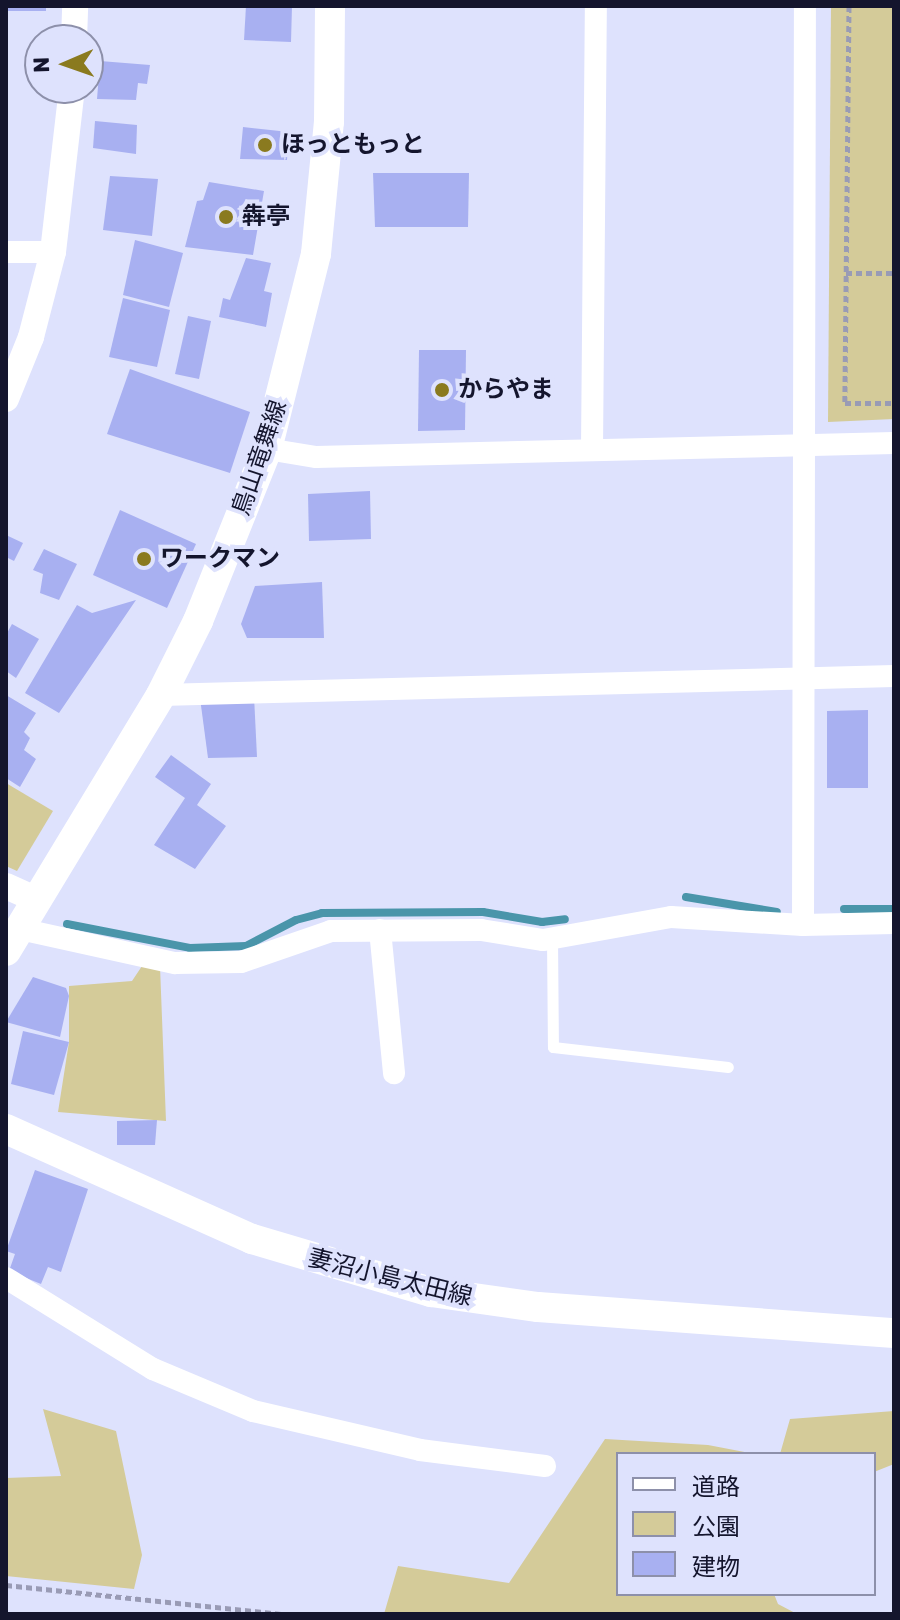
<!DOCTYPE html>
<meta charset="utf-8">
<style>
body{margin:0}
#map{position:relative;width:900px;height:1620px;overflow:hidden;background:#dee2fd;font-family:Rubik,"Noto Sans JP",sans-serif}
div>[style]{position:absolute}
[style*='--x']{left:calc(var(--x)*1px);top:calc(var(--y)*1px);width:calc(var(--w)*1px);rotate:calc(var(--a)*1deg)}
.green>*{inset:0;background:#d4cb99}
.stream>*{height:8px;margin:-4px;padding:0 4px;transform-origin:4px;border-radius:4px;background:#4a95aa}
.building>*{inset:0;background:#a8b0f1}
.path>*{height:5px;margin-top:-2.5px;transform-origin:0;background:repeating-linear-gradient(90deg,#999bb5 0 6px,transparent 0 10px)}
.service>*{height:11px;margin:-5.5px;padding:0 5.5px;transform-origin:5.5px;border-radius:5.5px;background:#fff}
.minor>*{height:22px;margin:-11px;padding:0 11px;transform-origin:11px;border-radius:11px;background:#fff}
.tertiary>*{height:26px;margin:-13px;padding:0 13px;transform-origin:13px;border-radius:13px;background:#fff}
.secondary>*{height:30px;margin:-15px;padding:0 15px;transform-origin:15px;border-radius:15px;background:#fff}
.dots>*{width:22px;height:22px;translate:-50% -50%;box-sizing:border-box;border:4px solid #dee2fd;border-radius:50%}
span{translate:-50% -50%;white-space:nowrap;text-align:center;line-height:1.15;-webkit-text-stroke:8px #dee2fd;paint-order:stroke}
.poi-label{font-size:24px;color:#14152d;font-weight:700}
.left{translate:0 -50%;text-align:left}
.street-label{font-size:24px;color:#14152d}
.frame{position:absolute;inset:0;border:8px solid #14152d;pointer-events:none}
.legend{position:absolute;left:616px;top:1452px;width:260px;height:144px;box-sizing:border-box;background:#dee2fd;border:2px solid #8d90aa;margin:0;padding:10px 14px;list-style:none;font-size:24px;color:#14152d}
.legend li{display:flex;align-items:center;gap:16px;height:40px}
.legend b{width:40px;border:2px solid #8d90aa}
.north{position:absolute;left:24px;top:24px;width:80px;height:80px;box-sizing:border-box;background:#dee2fd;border:2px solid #8d90aa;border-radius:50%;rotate:268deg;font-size:22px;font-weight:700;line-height:32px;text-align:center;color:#14152d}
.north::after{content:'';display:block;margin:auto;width:28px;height:36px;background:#8a7a1f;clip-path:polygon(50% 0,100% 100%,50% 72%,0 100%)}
</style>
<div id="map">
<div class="green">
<i style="clip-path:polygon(831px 6px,894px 6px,894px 419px,828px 422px)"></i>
<i style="clip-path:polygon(6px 783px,53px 811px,17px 871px,6px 866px)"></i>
<i style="clip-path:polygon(144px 963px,160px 966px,166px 1121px,58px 1112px,69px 1042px,69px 986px,132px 981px)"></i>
<i style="clip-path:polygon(43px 1409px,116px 1431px,142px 1555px,134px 1589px,6px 1576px,6px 1478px,61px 1476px)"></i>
<i style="clip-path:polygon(894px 1411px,894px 1464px,874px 1472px,874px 1454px,780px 1454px,790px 1419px)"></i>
<i style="clip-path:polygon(605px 1439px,708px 1445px,755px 1454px,618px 1454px,618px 1594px,774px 1594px,778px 1604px,797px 1614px,384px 1614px,398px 1566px,509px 1583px)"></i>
</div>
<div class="stream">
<i style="--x:686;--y:897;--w:92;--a:9.4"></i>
<i style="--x:844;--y:909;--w:50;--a:0"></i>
<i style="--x:67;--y:924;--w:125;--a:11"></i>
<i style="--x:190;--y:948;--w:56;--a:-2"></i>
<i style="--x:246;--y:946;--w:56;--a:-27.5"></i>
<i style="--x:296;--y:920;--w:27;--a:-15"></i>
<i style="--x:322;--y:913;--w:161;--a:-0.4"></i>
<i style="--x:483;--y:912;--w:60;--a:9.6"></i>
<i style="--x:542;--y:922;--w:23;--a:-7"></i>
</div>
<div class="building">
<i style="clip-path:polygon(6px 6px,46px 6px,46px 11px,6px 11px)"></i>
<i style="clip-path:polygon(246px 6px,292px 6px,291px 42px,244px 40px)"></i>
<i style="clip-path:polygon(100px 61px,150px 65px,147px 84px,138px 83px,136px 100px,97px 99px)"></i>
<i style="clip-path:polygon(95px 121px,137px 125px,136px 154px,93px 148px)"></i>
<i style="clip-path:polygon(243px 127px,289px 132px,287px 160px,240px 159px)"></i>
<i style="clip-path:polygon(373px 173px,469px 173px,468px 227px,375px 227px)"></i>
<i style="clip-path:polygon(110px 176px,158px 179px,152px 236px,103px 230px)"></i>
<i style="clip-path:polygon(209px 182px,264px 191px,253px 255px,185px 247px,197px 201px,203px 200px)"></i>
<i style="clip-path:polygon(135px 240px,183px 253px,169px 307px,123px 295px)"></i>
<i style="clip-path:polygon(246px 258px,271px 263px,264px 291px,272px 293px,266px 327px,219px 317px,223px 298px,230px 300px)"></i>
<i style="clip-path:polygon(123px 298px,170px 310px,157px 367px,109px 357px)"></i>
<i style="clip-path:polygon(188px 316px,211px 321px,199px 379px,175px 374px)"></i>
<i style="clip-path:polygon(419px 350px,466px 350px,465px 430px,418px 431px)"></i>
<i style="clip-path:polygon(130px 369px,250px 412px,230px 473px,107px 434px)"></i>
<i style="clip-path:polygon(370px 491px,371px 539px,309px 541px,308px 494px)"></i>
<i style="clip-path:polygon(120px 510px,196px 544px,167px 608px,93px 575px)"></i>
<i style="clip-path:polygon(6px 535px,23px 543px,14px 561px,6px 557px)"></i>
<i style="clip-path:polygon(44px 549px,77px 564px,59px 600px,40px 593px,43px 574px,33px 570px)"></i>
<i style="clip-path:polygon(322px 582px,324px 638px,247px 638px,241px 624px,255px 586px)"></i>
<i style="clip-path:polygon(136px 600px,59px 713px,25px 693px,77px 605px,92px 613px)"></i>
<i style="clip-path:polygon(12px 624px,39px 639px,16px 678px,6px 671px,6px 635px)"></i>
<i style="clip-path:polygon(6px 695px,36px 713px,24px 732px,30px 738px,24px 750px,36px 759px,20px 787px,6px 778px)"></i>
<i style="clip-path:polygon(254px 696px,257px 757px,208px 758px,200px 698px)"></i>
<i style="clip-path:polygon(868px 710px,868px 788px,827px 788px,827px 711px)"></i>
<i style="clip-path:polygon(171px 755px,211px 784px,197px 805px,226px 826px,195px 869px,154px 845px,185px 798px,155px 777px)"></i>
<i style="clip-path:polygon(33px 977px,66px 988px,69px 996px,60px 1037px,6px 1022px)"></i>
<i style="clip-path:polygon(23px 1031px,69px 1042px,54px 1095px,11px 1084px)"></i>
<i style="clip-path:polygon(157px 1120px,155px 1145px,117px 1145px,117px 1121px)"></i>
<i style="clip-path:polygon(35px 1170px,88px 1189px,61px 1272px,48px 1267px,41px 1284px,9px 1271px,15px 1254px,6px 1251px)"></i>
</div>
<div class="path">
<i style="--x:849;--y:6;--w:397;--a:90.6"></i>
<i style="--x:845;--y:403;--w:49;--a:0"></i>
<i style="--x:846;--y:273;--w:48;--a:0"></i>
<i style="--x:6;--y:1585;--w:279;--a:6"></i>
</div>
<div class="service">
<i style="--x:552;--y:938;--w:109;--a:89.5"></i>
<i style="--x:553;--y:1047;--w:176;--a:6.5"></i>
</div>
<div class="minor">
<i style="--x:6;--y:252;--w:47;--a:0"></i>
<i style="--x:267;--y:449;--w:50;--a:9.3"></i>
<i style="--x:316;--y:457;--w:578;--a:-1.39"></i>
<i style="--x:592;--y:449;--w:443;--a:-89.5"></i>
<i style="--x:161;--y:695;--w:733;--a:-1.48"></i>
<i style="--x:803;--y:925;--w:919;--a:-89.88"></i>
<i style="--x:20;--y:929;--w:159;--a:12.4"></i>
<i style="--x:175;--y:963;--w:66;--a:-0.9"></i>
<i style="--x:241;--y:962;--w:95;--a:-19"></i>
<i style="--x:331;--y:931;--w:150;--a:-0.4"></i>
<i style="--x:481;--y:930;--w:63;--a:9.2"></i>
<i style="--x:543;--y:940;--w:130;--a:-10.2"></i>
<i style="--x:671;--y:917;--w:132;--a:3.5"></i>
<i style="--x:803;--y:925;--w:91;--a:-1.3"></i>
<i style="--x:380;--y:930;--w:144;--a:84.4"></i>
<i style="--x:6;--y:1278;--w:173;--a:31.8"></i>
<i style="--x:153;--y:1369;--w:108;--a:22.8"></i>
<i style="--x:253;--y:1411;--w:171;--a:13.1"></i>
<i style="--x:420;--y:1450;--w:126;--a:7.3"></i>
</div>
<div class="tertiary">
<i style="--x:74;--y:40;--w:34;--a:-88"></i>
<i style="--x:6;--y:399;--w:67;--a:-68"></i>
<i style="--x:31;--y:337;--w:88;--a:-75.5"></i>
<i style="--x:53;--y:252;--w:165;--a:-83.4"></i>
<i style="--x:6;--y:886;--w:34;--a:24"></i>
</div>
<div class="secondary">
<i style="--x:6;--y:951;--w:299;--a:-58.8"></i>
<i style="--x:161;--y:695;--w:83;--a:-63.4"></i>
<i style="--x:198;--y:621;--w:185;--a:-68.1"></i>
<i style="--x:267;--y:449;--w:201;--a:-75.9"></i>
<i style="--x:316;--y:254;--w:133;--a:-84.4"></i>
<i style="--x:329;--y:122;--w:116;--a:-89.5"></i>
<i style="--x:6;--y:1129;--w:269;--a:24.1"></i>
<i style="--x:252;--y:1239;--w:187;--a:16.5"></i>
<i style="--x:431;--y:1292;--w:108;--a:8"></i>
<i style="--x:538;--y:1307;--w:357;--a:4.2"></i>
</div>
<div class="dots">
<i style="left:265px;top:145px;background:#8a7a1f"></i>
<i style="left:226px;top:217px;background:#8a7a1f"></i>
<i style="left:442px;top:390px;background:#8a7a1f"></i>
<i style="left:144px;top:559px;background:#8a7a1f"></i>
</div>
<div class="poi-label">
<span class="left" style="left:281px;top:145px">ほっともっと</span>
<span class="left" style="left:242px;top:217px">犇亭</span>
<span class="left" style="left:458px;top:390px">からやま</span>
<span class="left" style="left:160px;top:559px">ワークマン</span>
</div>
<div class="street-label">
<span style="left:260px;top:458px;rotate:-71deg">鳥山竜舞線</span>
<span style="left:390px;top:1278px;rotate:14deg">妻沼小島太田線</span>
</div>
<div class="frame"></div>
<ul class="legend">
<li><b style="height:10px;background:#fff"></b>道路</li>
<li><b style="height:22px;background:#d4cb99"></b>公園</li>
<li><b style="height:22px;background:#a8b0f1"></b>建物</li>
</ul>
<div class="north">N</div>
</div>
